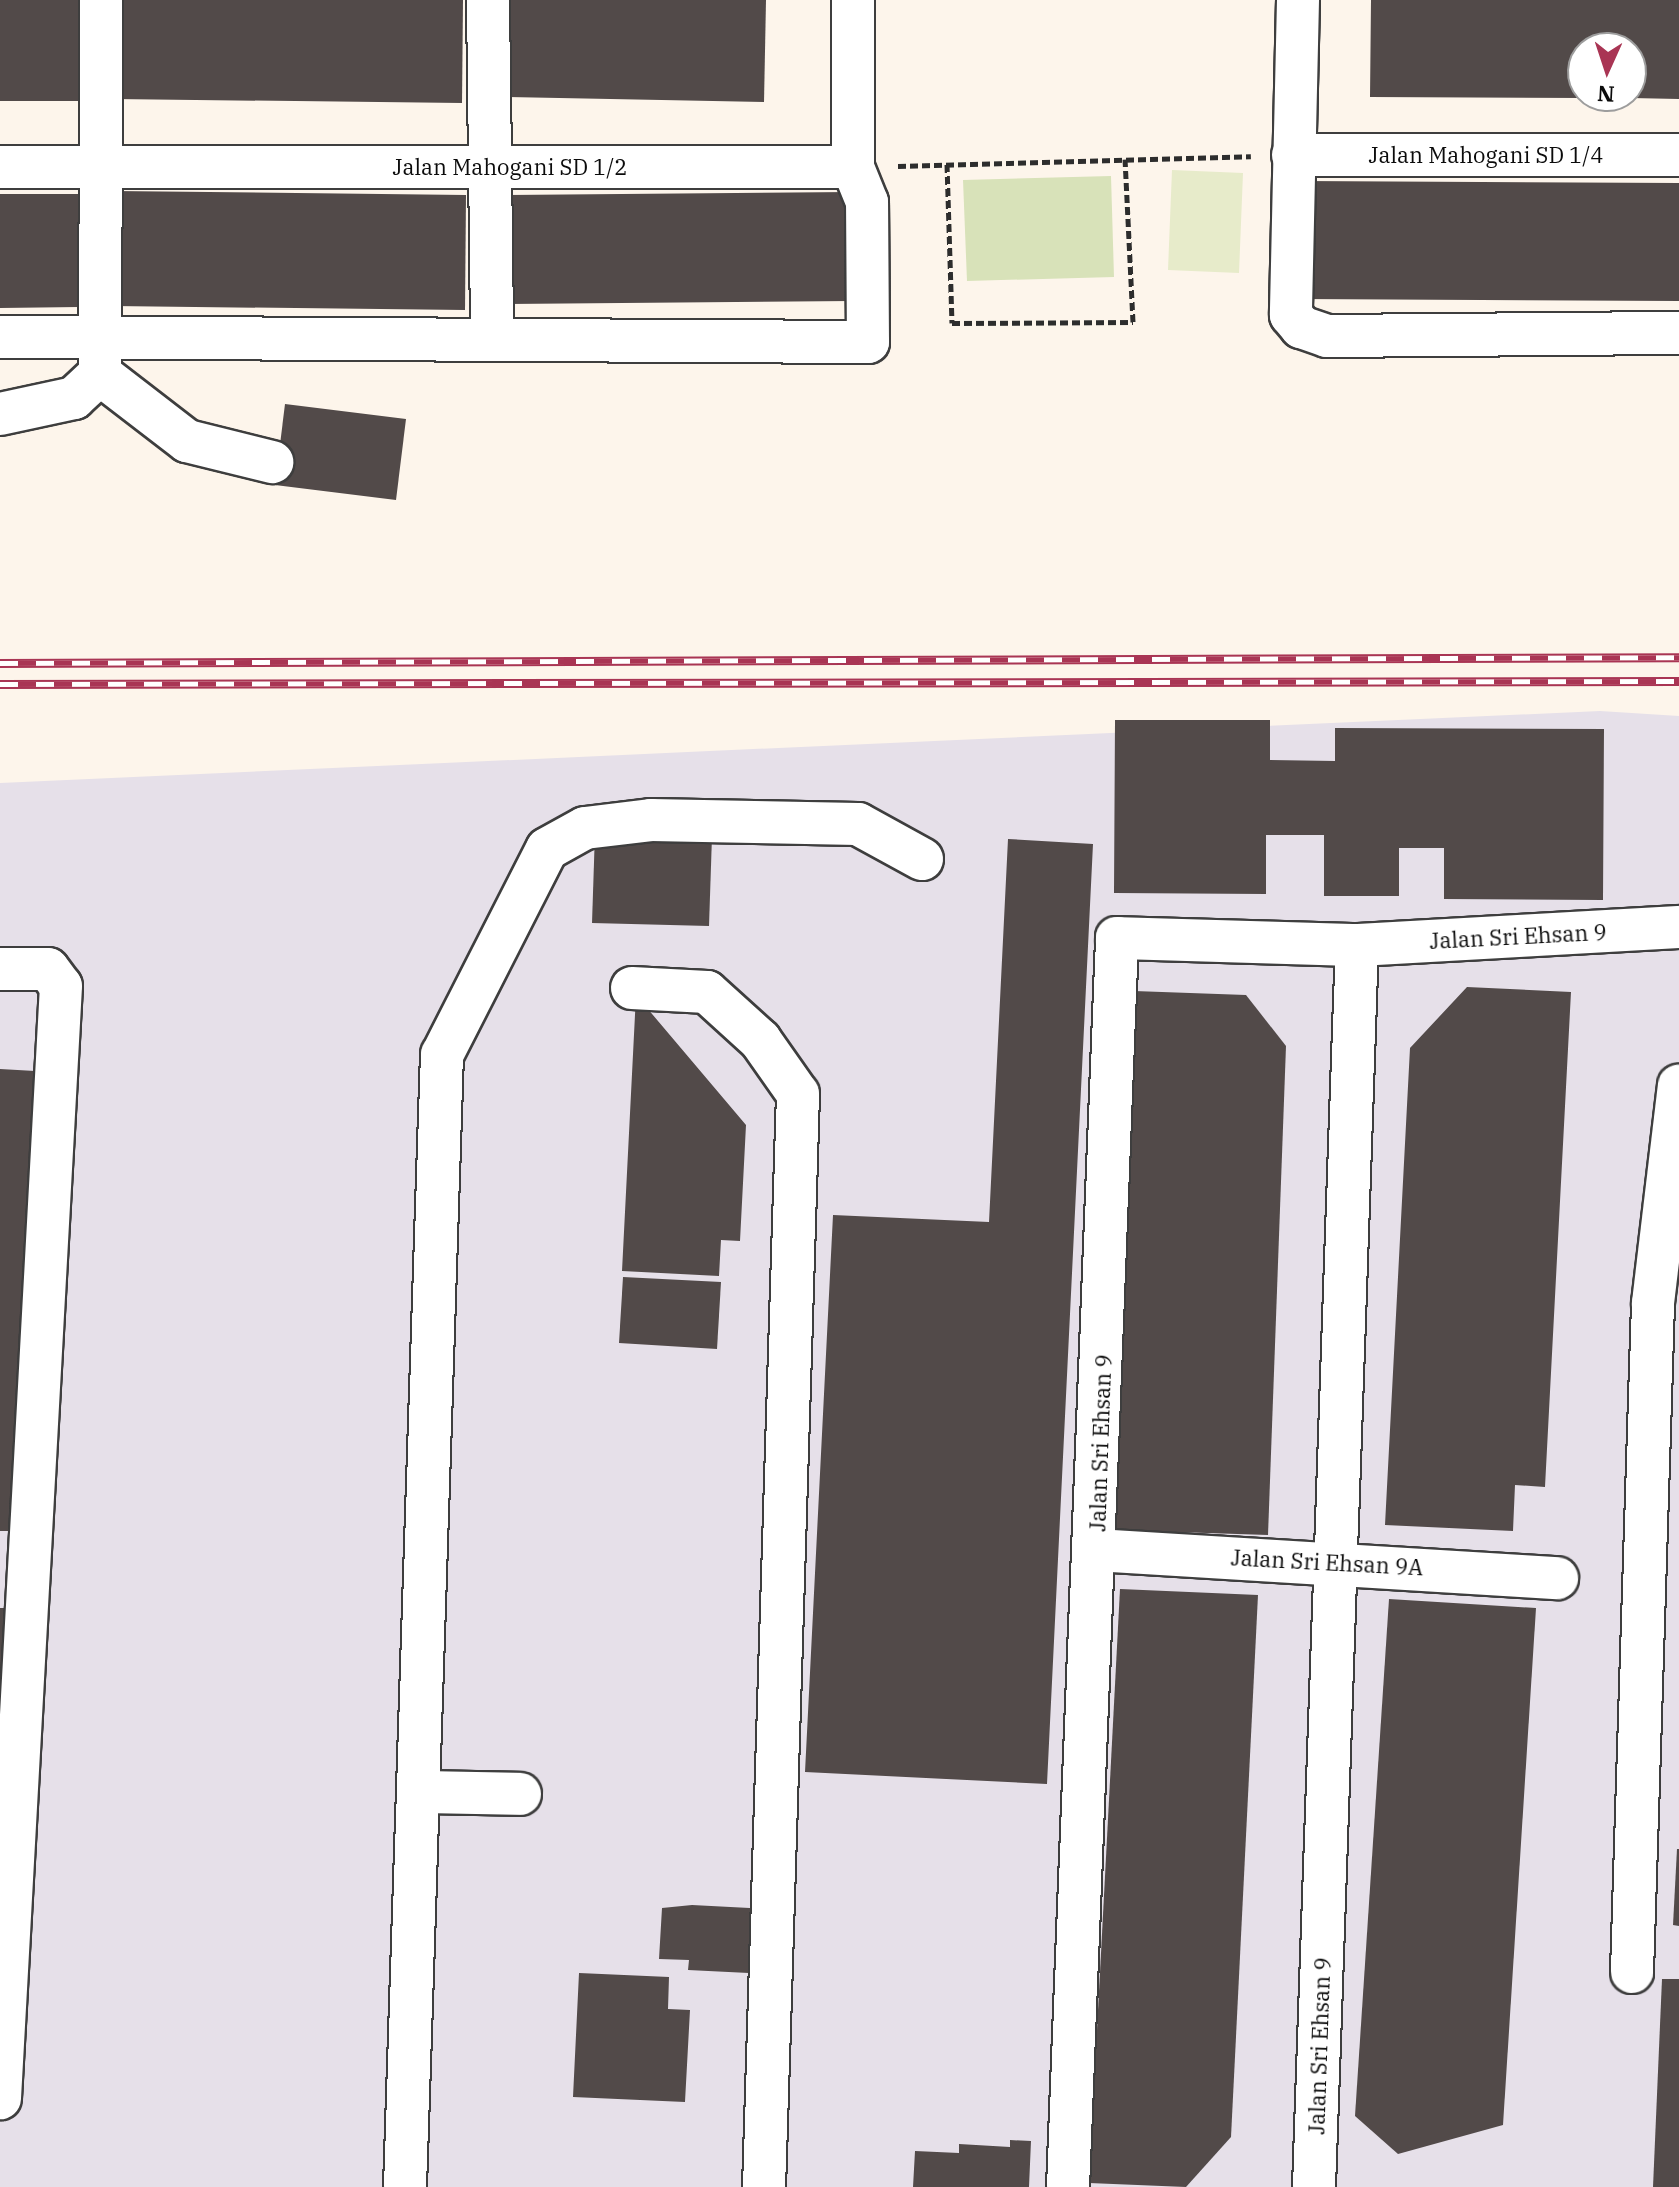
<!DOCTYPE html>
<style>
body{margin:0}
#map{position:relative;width:1679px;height:2187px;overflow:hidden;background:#fdf5eb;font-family:"IBM Plex Serif",serif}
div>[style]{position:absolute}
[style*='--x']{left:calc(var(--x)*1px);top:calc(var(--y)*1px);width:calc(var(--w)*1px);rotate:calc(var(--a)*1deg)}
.industrial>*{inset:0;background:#e6e0e9}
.green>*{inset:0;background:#d8e2b9}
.pitch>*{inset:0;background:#e7ebca}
.building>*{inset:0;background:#524a49}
.path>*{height:5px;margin-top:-2.5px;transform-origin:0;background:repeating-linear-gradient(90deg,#2d2d2d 0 8px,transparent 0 12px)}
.roads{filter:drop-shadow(2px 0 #3e3e3e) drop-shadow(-2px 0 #3e3e3e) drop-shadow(0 2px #3e3e3e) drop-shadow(0 -2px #3e3e3e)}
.minor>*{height:42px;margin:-21px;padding:0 21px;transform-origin:21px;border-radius:21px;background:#fff}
.rail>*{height:9px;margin-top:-4.5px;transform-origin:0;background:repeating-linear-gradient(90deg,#fff 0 18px,#a93554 0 36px);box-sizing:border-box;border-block:2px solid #a93554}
span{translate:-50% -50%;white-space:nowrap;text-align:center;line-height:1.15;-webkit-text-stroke:8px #fff;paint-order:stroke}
.street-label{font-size:22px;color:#0b0b0b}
.north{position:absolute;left:1567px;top:32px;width:80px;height:80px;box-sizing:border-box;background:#fff;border:2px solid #9d9d9d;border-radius:50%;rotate:183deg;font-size:22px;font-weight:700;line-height:32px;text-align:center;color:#0b0b0b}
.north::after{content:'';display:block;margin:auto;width:28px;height:36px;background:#a93554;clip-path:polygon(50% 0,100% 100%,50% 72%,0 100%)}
</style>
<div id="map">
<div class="industrial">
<i style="clip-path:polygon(1600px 711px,1679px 716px,1679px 2187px,0 2187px,0 783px)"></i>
</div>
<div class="green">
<i style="clip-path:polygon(1111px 176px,1114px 277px,967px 281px,963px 180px)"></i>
</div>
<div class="pitch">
<i style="clip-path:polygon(1172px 170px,1243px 173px,1239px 273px,1168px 270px)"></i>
</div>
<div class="building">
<i style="clip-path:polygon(0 0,78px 0,79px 101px,0 101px)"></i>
<i style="clip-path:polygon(116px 0,463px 0,462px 103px,114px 99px)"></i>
<i style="clip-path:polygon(507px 0,766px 0,764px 102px,505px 97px)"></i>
<i style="clip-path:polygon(1371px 0,1679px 0,1679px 99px,1631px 98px,1631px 48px,1583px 48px,1583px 98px,1370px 97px)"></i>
<i style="clip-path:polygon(1301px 181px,1679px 183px,1679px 301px,1300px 299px)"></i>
<i style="clip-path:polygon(114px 191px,466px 195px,465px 310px,113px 306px)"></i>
<i style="clip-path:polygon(851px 192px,852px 301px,502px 304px,501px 195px)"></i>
<i style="clip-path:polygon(0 194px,80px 194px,79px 307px,0 308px)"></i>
<i style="clip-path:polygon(285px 404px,406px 419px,396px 500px,275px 485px)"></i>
<i style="clip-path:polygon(1115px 720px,1270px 720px,1270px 760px,1335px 761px,1335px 728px,1604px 729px,1603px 900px,1444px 899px,1444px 848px,1399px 848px,1399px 896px,1324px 896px,1324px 835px,1266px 835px,1266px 894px,1114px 893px)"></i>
<i style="clip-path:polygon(595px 832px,712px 836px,709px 926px,592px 923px)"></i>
<i style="clip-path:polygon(1008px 839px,1093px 844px,1047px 1784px,805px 1772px,833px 1215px,989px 1222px)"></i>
<i style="clip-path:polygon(1467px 987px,1571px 992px,1545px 1487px,1515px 1485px,1513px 1531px,1385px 1525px,1410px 1048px)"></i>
<i style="clip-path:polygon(1134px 991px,1246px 995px,1286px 1046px,1268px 1535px,1114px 1530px)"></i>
<i style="clip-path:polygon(636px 995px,746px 1125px,740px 1241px,721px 1240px,719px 1276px,622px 1271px)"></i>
<i style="clip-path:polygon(0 1069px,35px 1071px,10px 1531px,0 1531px)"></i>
<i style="clip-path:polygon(623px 1277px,721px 1282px,717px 1349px,619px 1343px)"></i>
<i style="clip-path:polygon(1120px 1589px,1258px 1595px,1231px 2137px,1186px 2187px,1089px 2183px)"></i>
<i style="clip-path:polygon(1389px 1599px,1536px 1608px,1503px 2125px,1398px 2154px,1355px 2116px)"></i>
<i style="clip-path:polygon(0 1608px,8px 1608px,2px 1695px,0 1695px)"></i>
<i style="clip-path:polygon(1677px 1849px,1679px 1849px,1679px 1926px,1673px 1925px)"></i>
<i style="clip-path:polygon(692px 1905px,771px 1909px,768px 1974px,688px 1970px,689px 1960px,659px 1959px,662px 1908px)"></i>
<i style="clip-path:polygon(579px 1973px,669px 1977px,668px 2009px,690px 2010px,685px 2102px,573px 2097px)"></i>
<i style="clip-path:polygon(1662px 1979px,1679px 1979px,1679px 2187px,1653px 2187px)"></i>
<i style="clip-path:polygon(1010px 2140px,1031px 2141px,1029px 2187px,913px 2187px,915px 2151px,959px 2153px,959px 2144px,1010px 2147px)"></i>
</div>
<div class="path">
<i style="--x:947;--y:164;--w:159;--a:88.2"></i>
<i style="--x:952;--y:323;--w:181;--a:-0.3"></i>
<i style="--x:1133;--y:322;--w:163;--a:-92.8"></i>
<i style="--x:898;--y:166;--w:353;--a:-1.6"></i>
</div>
<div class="roads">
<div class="minor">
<i style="--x:488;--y:0;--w:340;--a:89.3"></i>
<i style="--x:1298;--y:0;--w:315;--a:91.3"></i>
<i style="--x:1291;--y:315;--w:16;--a:50"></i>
<i style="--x:1301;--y:327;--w:28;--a:19"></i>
<i style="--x:1327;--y:336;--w:352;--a:-0.5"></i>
<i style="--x:1293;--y:155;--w:386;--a:0"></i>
<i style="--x:0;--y:167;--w:853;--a:0"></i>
<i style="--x:853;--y:167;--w:167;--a:-90"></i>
<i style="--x:0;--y:337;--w:868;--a:0.33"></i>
<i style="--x:868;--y:342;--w:140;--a:-90.4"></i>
<i style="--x:867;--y:202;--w:38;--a:-112"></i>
<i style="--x:100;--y:374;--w:110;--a:37.6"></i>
<i style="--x:187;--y:441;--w:88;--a:13.9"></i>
<i style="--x:0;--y:414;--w:76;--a:-12.2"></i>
<i style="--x:74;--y:398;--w:35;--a:-43"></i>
<i style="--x:100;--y:374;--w:374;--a:-89.8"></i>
<i style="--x:0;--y:969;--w:48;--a:0"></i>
<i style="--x:48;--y:969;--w:21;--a:53"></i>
<i style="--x:61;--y:986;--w:1114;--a:93.14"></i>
<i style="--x:632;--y:988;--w:75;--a:3.1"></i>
<i style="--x:707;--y:992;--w:72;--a:42.2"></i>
<i style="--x:760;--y:1040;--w:66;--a:54.9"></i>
<i style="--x:798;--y:1094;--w:1094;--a:91.78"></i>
<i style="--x:1096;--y:1550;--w:462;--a:3.5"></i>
<i style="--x:419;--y:1792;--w:101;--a:1.1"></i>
<i style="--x:1632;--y:1972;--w:669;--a:-88.2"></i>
<i style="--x:1653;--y:1303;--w:219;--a:-83.2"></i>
<i style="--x:405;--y:2187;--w:1133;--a:-88.13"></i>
<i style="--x:442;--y:1055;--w:231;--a:-63"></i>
<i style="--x:547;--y:849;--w:43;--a:-28.9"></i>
<i style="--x:585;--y:828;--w:66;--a:-6.9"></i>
<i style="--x:651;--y:820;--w:207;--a:1.1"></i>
<i style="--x:858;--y:824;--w:73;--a:28.7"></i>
<i style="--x:1068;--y:2187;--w:1250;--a:-87.75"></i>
<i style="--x:1117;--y:938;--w:240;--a:1.7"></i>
<i style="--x:1314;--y:2187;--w:1243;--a:-88.02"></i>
<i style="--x:1357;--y:945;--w:323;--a:-3.2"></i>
</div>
</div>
<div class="rail">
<i style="--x:0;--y:663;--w:1679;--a:-0.2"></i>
<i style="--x:0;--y:684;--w:1679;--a:-0.1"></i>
</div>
<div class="street-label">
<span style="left:1486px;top:155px">Jalan Mahogani SD 1/4</span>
<span style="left:510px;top:167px">Jalan Mahogani SD 1/2</span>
<span style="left:1518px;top:936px;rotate:-3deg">Jalan Sri Ehsan 9</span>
<span style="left:1100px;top:1443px;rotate:-88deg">Jalan Sri Ehsan 9</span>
<span style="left:1327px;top:1562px;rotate:3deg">Jalan Sri Ehsan 9A</span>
<span style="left:1319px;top:2046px;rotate:-88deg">Jalan Sri Ehsan 9</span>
</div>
<div class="north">N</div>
</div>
